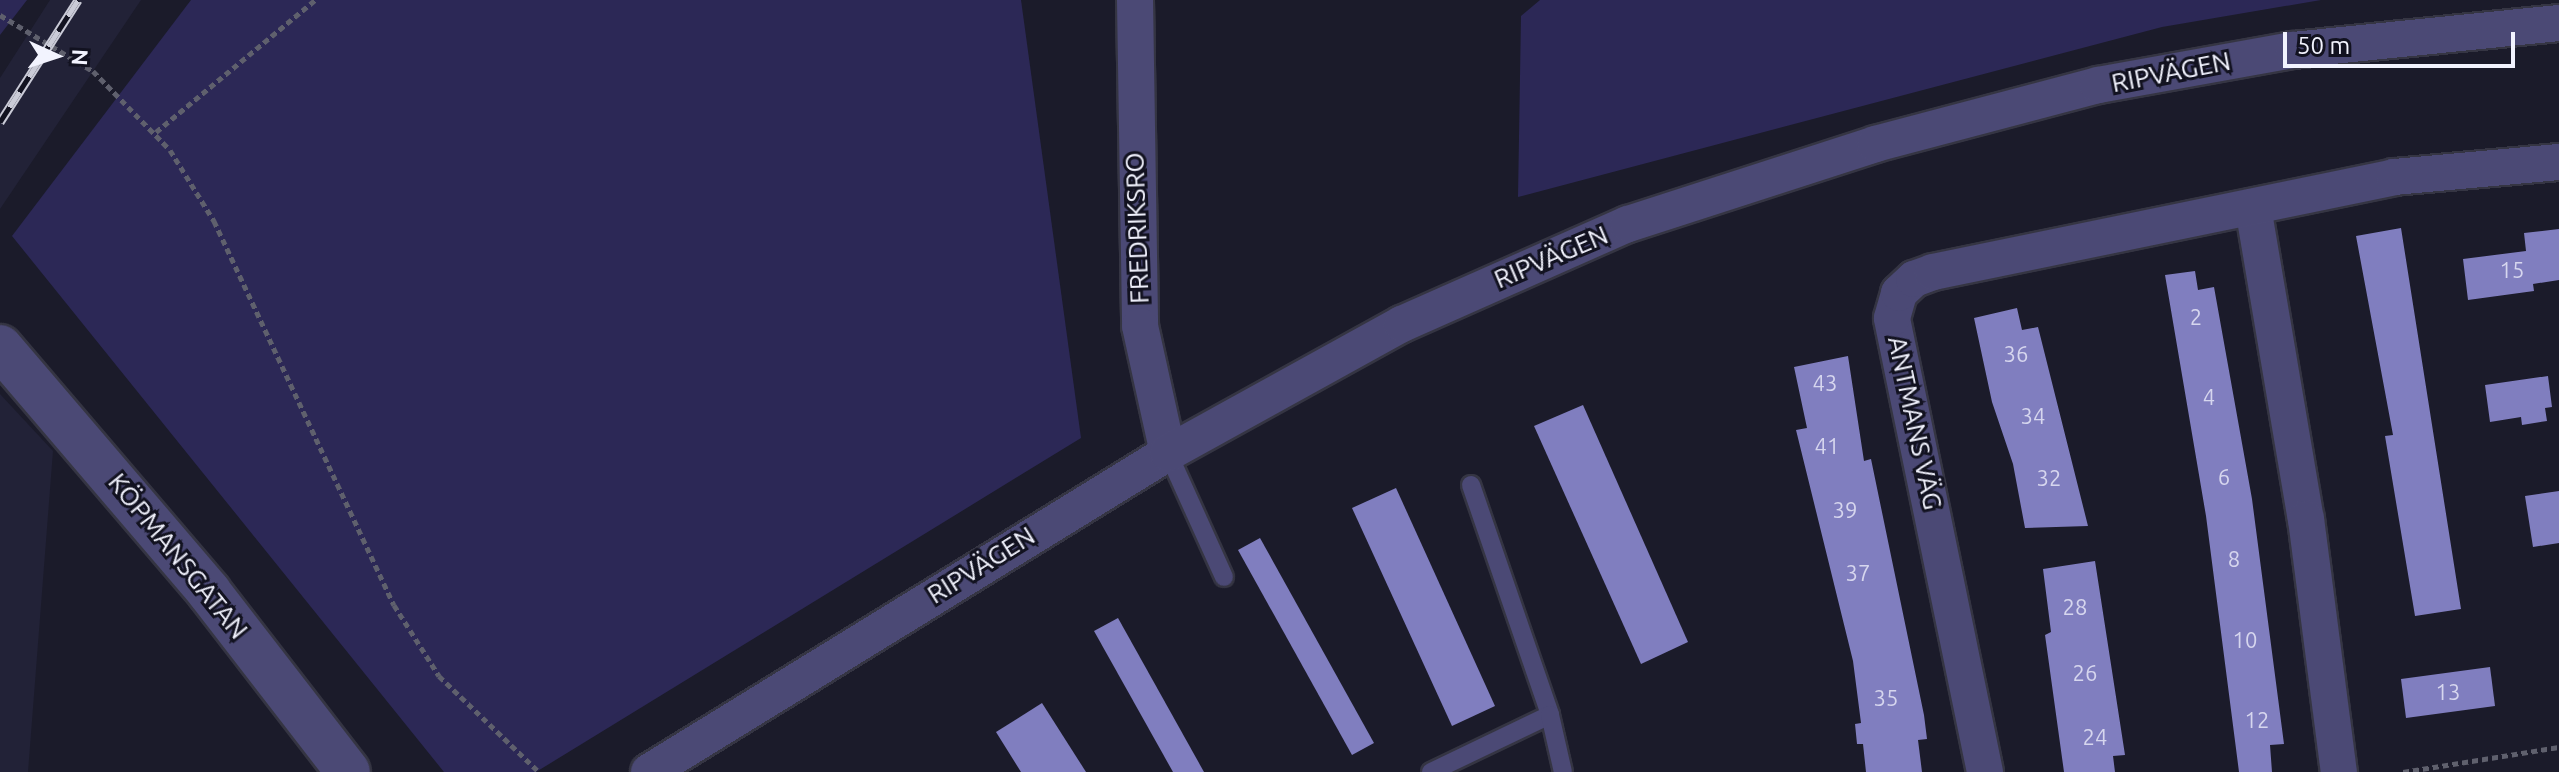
<!DOCTYPE html>
<meta charset="utf-8">
<style>
body{margin:0}
#map{position:relative;width:2559px;height:772px;overflow:hidden;background:#1b1b2a;font-family:Ubuntu,sans-serif}
div>[style]{position:absolute}
[style*='--x']{left:calc(var(--x)*1px);top:calc(var(--y)*1px);width:calc(var(--w)*1px);rotate:calc(var(--a)*1deg)}
.built>*{inset:0;background:#222237}
.green>*{inset:0;background:#2c2856}
.building>*{inset:0;background:#807ebf}
.path>*{height:5px;margin-top:-2.5px;transform-origin:0;background:repeating-linear-gradient(90deg,#5f606d 0 6px,transparent 0 10px)}
.roads{filter:drop-shadow(2px 0 #353543) drop-shadow(-2px 0 #353543) drop-shadow(0 2px #353543) drop-shadow(0 -2px #353543)}
.service>*{height:18px;margin:-9px;padding:0 9px;transform-origin:9px;border-radius:9px;background:#4b4975}
.minor>*{height:36px;margin:-18px;padding:0 18px;transform-origin:18px;border-radius:18px;background:#4b4975}
.tertiary>*{height:44px;margin:-22px;padding:0 22px;transform-origin:22px;border-radius:22px;background:#4b4975}
.rail>*{height:9px;margin-top:-4.5px;transform-origin:0;background:repeating-linear-gradient(90deg,#121220 0 18px,#cacbd7 0 36px);box-sizing:border-box;border-block:2px solid #cacbd7}
span{translate:-50% -50%;white-space:nowrap;text-align:center;line-height:1.15;-webkit-text-stroke:6px #121220;paint-order:stroke}
.number-label{font-size:22px;color:#d6d6ee}
.number-label span{-webkit-text-stroke-width:0}
.street-label{font-size:26px;color:#f2f3fe}
.north{position:absolute;left:16px;top:16px;width:80px;height:80px;-webkit-text-stroke:6px #121220;paint-order:stroke;rotate:93deg;font-size:22px;font-weight:700;line-height:32px;text-align:center;color:#f2f3fe}
.north::after{content:'';display:block;margin:auto;width:28px;height:36px;background:#f2f3fe;clip-path:polygon(50% 0,100% 100%,50% 72%,0 100%)}
.scale{position:absolute;left:2283px;top:32px;width:232px;height:36px;box-sizing:border-box;border:4px solid #f2f3fe;border-top:0;padding-left:10px;font-size:24px;line-height:28px;white-space:nowrap;color:#f2f3fe;-webkit-text-stroke:6px #121220;paint-order:stroke}
</style>
<div id="map">
<div class="built">
<i style="clip-path:polygon(50px 0,141px 0,0 209px,0 78px)"></i>
<i style="clip-path:polygon(0 394px,53px 451px,28px 772px,0 772px)"></i>
</div>
<div class="green">
<i style="clip-path:polygon(0 0,27px 0,0 35px)"></i>
<i style="clip-path:polygon(191px 0,1021px 0,1081px 438px,536px 772px,444px 772px,12px 236px)"></i>
<i style="clip-path:polygon(1540px 0,2321px 0,2162px 27px,1518px 197px,1521px 16px)"></i>
</div>
<div class="building">
<i style="clip-path:polygon(2401px 228px,2461px 609px,2415px 616px,2385px 436px,2393px 435px,2356px 236px)"></i>
<i style="clip-path:polygon(2559px 229px,2559px 280px,2533px 284px,2534px 291px,2468px 300px,2463px 259px,2526px 251px,2524px 233px)"></i>
<i style="clip-path:polygon(2195px 271px,2198px 290px,2214px 287px,2252px 499px,2284px 744px,2270px 745px,2272px 772px,2239px 772px,2206px 516px,2165px 275px)"></i>
<i style="clip-path:polygon(2017px 308px,2022px 330px,2038px 327px,2088px 526px,2025px 528px,2013px 464px,1992px 402px,1974px 318px)"></i>
<i style="clip-path:polygon(1848px 356px,1864px 461px,1871px 459px,1924px 715px,1927px 739px,1918px 740px,1922px 772px,1866px 772px,1863px 744px,1857px 744px,1855px 724px,1861px 723px,1853px 661px,1796px 430px,1807px 428px,1794px 367px)"></i>
<i style="clip-path:polygon(2548px 376px,2552px 407px,2545px 408px,2547px 421px,2522px 425px,2521px 417px,2490px 422px,2485px 385px)"></i>
<i style="clip-path:polygon(1583px 405px,1688px 642px,1641px 664px,1534px 426px)"></i>
<i style="clip-path:polygon(1396px 488px,1495px 706px,1452px 726px,1352px 508px)"></i>
<i style="clip-path:polygon(2559px 491px,2559px 543px,2533px 547px,2525px 496px)"></i>
<i style="clip-path:polygon(1260px 538px,1374px 743px,1352px 755px,1238px 550px)"></i>
<i style="clip-path:polygon(2095px 561px,2125px 755px,2113px 756px,2115px 772px,2064px 772px,2045px 635px,2051px 632px,2043px 569px)"></i>
<i style="clip-path:polygon(1118px 618px,1204px 772px,1173px 772px,1094px 631px)"></i>
<i style="clip-path:polygon(2490px 667px,2495px 706px,2406px 718px,2401px 679px)"></i>
<i style="clip-path:polygon(1042px 703px,1086px 772px,1021px 772px,996px 732px)"></i>
</div>
<div class="path">
<i style="--x:0;--y:15;--w:109;--a:31.1"></i>
<i style="--x:93;--y:71;--w:110;--a:45.7"></i>
<i style="--x:170;--y:150;--w:84;--a:58.2"></i>
<i style="--x:214;--y:221;--w:424;--a:64.9"></i>
<i style="--x:394;--y:605;--w:84;--a:57.6"></i>
<i style="--x:439;--y:676;--w:139;--a:43.8"></i>
<i style="--x:156;--y:132;--w:207;--a:-39.7"></i>
<i style="--x:2403;--y:772;--w:158;--a:-9.1"></i>
</div>
<div class="roads">
<div class="service">
<i style="--x:1168;--y:453;--w:136;--a:65.7"></i>
<i style="--x:1471;--y:485;--w:243;--a:71"></i>
<i style="--x:1431;--y:772;--w:132;--a:-25.6"></i>
<i style="--x:1550;--y:715;--w:58;--a:77.2"></i>
</div>
<div class="minor">
<i style="--x:1135;--y:0;--w:326;--a:89.1"></i>
<i style="--x:1140;--y:326;--w:130;--a:77.6"></i>
<i style="--x:2253;--y:207;--w:316;--a:80.4"></i>
<i style="--x:2306;--y:519;--w:255;--a:82.6"></i>
<i style="--x:649;--y:772;--w:609;--a:-31.58"></i>
<i style="--x:1168;--y:453;--w:267;--a:-28.9"></i>
<i style="--x:1402;--y:324;--w:247;--a:-23.9"></i>
<i style="--x:1628;--y:224;--w:260;--a:-17.9"></i>
<i style="--x:1875;--y:144;--w:231;--a:-14.8"></i>
<i style="--x:2098;--y:85;--w:198;--a:-10.2"></i>
<i style="--x:2293;--y:50;--w:267;--a:-5.8"></i>
<i style="--x:1985;--y:772;--w:463;--a:-101.6"></i>
<i style="--x:1892;--y:318;--w:26;--a:-74"></i>
<i style="--x:1899;--y:293;--w:21;--a:-43"></i>
<i style="--x:1914;--y:279;--w:20;--a:-20"></i>
<i style="--x:1933;--y:272;--w:471;--a:-11.6"></i>
<i style="--x:2394;--y:177;--w:166;--a:-5.2"></i>
</div>
<div class="tertiary">
<i style="--x:0;--y:347;--w:322;--a:49.5"></i>
<i style="--x:209;--y:592;--w:227;--a:52.3"></i>
</div>
</div>
<div class="rail">
<i style="--x:0;--y:122;--w:145;--a:-57.4"></i>
</div>
<div class="number-label">
<span style="left:2512px;top:270px">15</span>
<span style="left:2196px;top:317px">2</span>
<span style="left:2016px;top:354px">36</span>
<span style="left:1825px;top:383px">43</span>
<span style="left:2209px;top:397px">4</span>
<span style="left:2033px;top:416px">34</span>
<span style="left:1827px;top:446px">41</span>
<span style="left:2224px;top:477px">6</span>
<span style="left:2049px;top:478px">32</span>
<span style="left:1845px;top:510px">39</span>
<span style="left:2234px;top:559px">8</span>
<span style="left:1858px;top:573px">37</span>
<span style="left:2075px;top:607px">28</span>
<span style="left:2245px;top:640px">10</span>
<span style="left:2085px;top:673px">26</span>
<span style="left:2448px;top:692px">13</span>
<span style="left:1886px;top:698px">35</span>
<span style="left:2257px;top:720px">12</span>
<span style="left:2095px;top:737px">24</span>
</div>
<div class="street-label">
<span style="left:2171px;top:72px;rotate:-11deg">RIPVÄGEN</span>
<span style="left:1137px;top:228px;rotate:-92deg">FREDRIKSRO</span>
<span style="left:1551px;top:257px;rotate:-23deg">RIPVÄGEN</span>
<span style="left:1915px;top:423px;rotate:78deg">ANTMANS VÄG</span>
<span style="left:178px;top:556px;rotate:51deg">KÖPMANSGATAN</span>
<span style="left:981px;top:565px;rotate:-32deg">RIPVÄGEN</span>
</div>
<div class="north">N</div>
<div class="scale">50 m</div>
</div>
